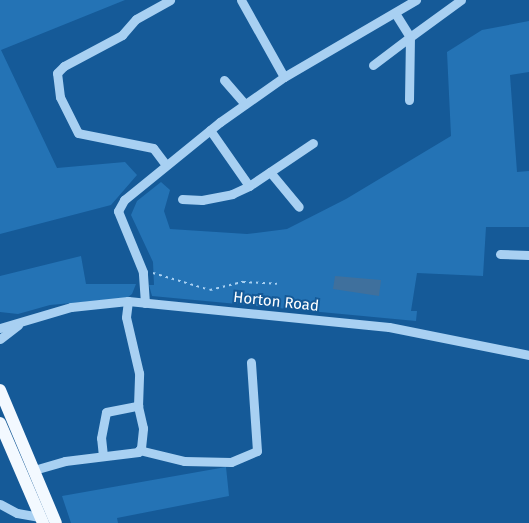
<!DOCTYPE html>
<style>
body{margin:0}
#map{position:relative;width:529px;height:523px;overflow:hidden;background:#155a98;font-family:"Fira Sans",sans-serif}
div>[style]{position:absolute}
[style*='--x']{left:calc(var(--x)*1px);top:calc(var(--y)*1px);width:calc(var(--w)*1px);rotate:calc(var(--a)*1deg)}
.green>*{inset:0;background:#2473b5}
.water>*{inset:0;background:#3f709d}
.path>*{height:2px;margin-top:-1px;transform-origin:0;background:repeating-linear-gradient(90deg,#a8d0f2 0 2.5px,transparent 0 6.5px)}
.minor>*{height:9px;margin:-4.5px;padding:0 4.5px;transform-origin:4.5px;border-radius:4.5px;background:#a8d0f2}
.major>*{height:12px;margin:-6px;padding:0 6px;transform-origin:6px;border-radius:6px;background:#f3f9ff}
span{translate:-50% -50%;white-space:nowrap;text-align:center;line-height:1.15;-webkit-text-stroke:4px #155a98;paint-order:stroke}
.street-label{font-size:15px;color:#fff}
</style>
<div id="map">
<div class="green">
<i style="clip-path:polygon(0 0,125px 0,1px 50px,57px 168px,125px 162px,137px 175px,111px 205px,0 234px)"></i>
<i style="clip-path:polygon(529px 21px,529px 72px,510px 75px,517px 172px,529px 171px,529px 227px,486px 227px,483px 276px,417px 273px,411px 311px,417px 311px,416px 321px,152px 296px,149px 285px,154px 285px,153px 262px,131px 215px,137px 201px,161px 182px,170px 190px,164px 211px,170px 229px,247px 234px,287px 229px,346px 199px,451px 136px,447px 52px,482px 30px)"></i>
<i style="clip-path:polygon(81px 256px,86px 284px,136px 284px,132px 294px,127px 298px,50px 305px,18px 314px,0 312px,0 276px)"></i>
<i style="clip-path:polygon(226px 467px,229px 496px,117px 518px,118px 523px,71px 523px,62px 496px)"></i>
</div>
<div class="water">
<i style="clip-path:polygon(335px 276px,381px 280px,379px 296px,333px 289px)"></i>
</div>
<div class="path">
<i style="--x:153;--y:273;--w:59;--a:16.6"></i>
<i style="--x:210;--y:290;--w:34;--a:-14"></i>
<i style="--x:243;--y:282;--w:34;--a:3"></i>
</div>
<div class="minor">
<i style="--x:241;--y:0;--w:88;--a:60.8"></i>
<i style="--x:395;--y:13;--w:28;--a:58"></i>
<i style="--x:410;--y:37;--w:63;--a:-36"></i>
<i style="--x:373;--y:65;--w:46;--a:-37.1"></i>
<i style="--x:224;--y:80;--w:32;--a:49"></i>
<i style="--x:409;--y:100;--w:63;--a:-89.1"></i>
<i style="--x:210;--y:130;--w:68;--a:55.1"></i>
<i style="--x:166;--y:165;--w:21;--a:-127"></i>
<i style="--x:153;--y:148;--w:76;--a:-168.7"></i>
<i style="--x:78;--y:133;--w:40;--a:-116.6"></i>
<i style="--x:60;--y:97;--w:24;--a:-97"></i>
<i style="--x:57;--y:73;--w:10;--a:-45"></i>
<i style="--x:64;--y:66;--w:66;--a:-28.1"></i>
<i style="--x:122;--y:35;--w:21;--a:-49"></i>
<i style="--x:136;--y:19;--w:39;--a:-29"></i>
<i style="--x:270;--y:172;--w:45;--a:50.4"></i>
<i style="--x:182;--y:199;--w:20;--a:3"></i>
<i style="--x:202;--y:200;--w:31;--a:-11"></i>
<i style="--x:232;--y:194;--w:19;--a:-25"></i>
<i style="--x:249;--y:186;--w:77;--a:-33.9"></i>
<i style="--x:500;--y:254;--w:29;--a:2"></i>
<i style="--x:145;--y:303;--w:31;--a:-94"></i>
<i style="--x:143;--y:272;--w:66;--a:-112.3"></i>
<i style="--x:118;--y:211;--w:13;--a:-61"></i>
<i style="--x:124;--y:200;--w:124;--a:-39.1"></i>
<i style="--x:220;--y:122;--w:78;--a:-35.1"></i>
<i style="--x:284;--y:77;--w:153;--a:-30.3"></i>
<i style="--x:0;--y:328;--w:74;--a:-16.5"></i>
<i style="--x:71;--y:307;--w:57;--a:-6"></i>
<i style="--x:128;--y:301;--w:262;--a:5.7"></i>
<i style="--x:389;--y:327;--w:143;--a:11.3"></i>
<i style="--x:0;--y:339;--w:23;--a:-38"></i>
<i style="--x:139;--y:450;--w:46;--a:13.7"></i>
<i style="--x:184;--y:461;--w:47;--a:1.2"></i>
<i style="--x:231;--y:462;--w:28;--a:-23"></i>
<i style="--x:257;--y:451;--w:89;--a:-93.9"></i>
<i style="--x:103;--y:456;--w:18;--a:-96"></i>
<i style="--x:101;--y:438;--w:26;--a:-79"></i>
<i style="--x:106;--y:412;--w:33;--a:-11"></i>
<i style="--x:34;--y:470;--w:32;--a:-16"></i>
<i style="--x:65;--y:461;--w:74;--a:-7"></i>
<i style="--x:138;--y:452;--w:5;--a:-53"></i>
<i style="--x:141;--y:448;--w:20;--a:-84"></i>
<i style="--x:143;--y:428;--w:23;--a:-103"></i>
<i style="--x:138;--y:406;--w:33;--a:-88"></i>
<i style="--x:139;--y:373;--w:57;--a:-103.1"></i>
<i style="--x:126;--y:317;--w:16;--a:-83"></i>
<i style="--x:0;--y:504;--w:19;--a:28"></i>
<i style="--x:17;--y:513;--w:23;--a:10"></i>
</div>
<div class="major">
<i style="--x:0;--y:390;--w:144;--a:67.2"></i>
<i style="--x:0;--y:423;--w:109;--a:66.7"></i>
</div>
<div class="street-label">
<span style="left:276px;top:302px;rotate:6deg">Horton Road</span>
</div>
</div>
